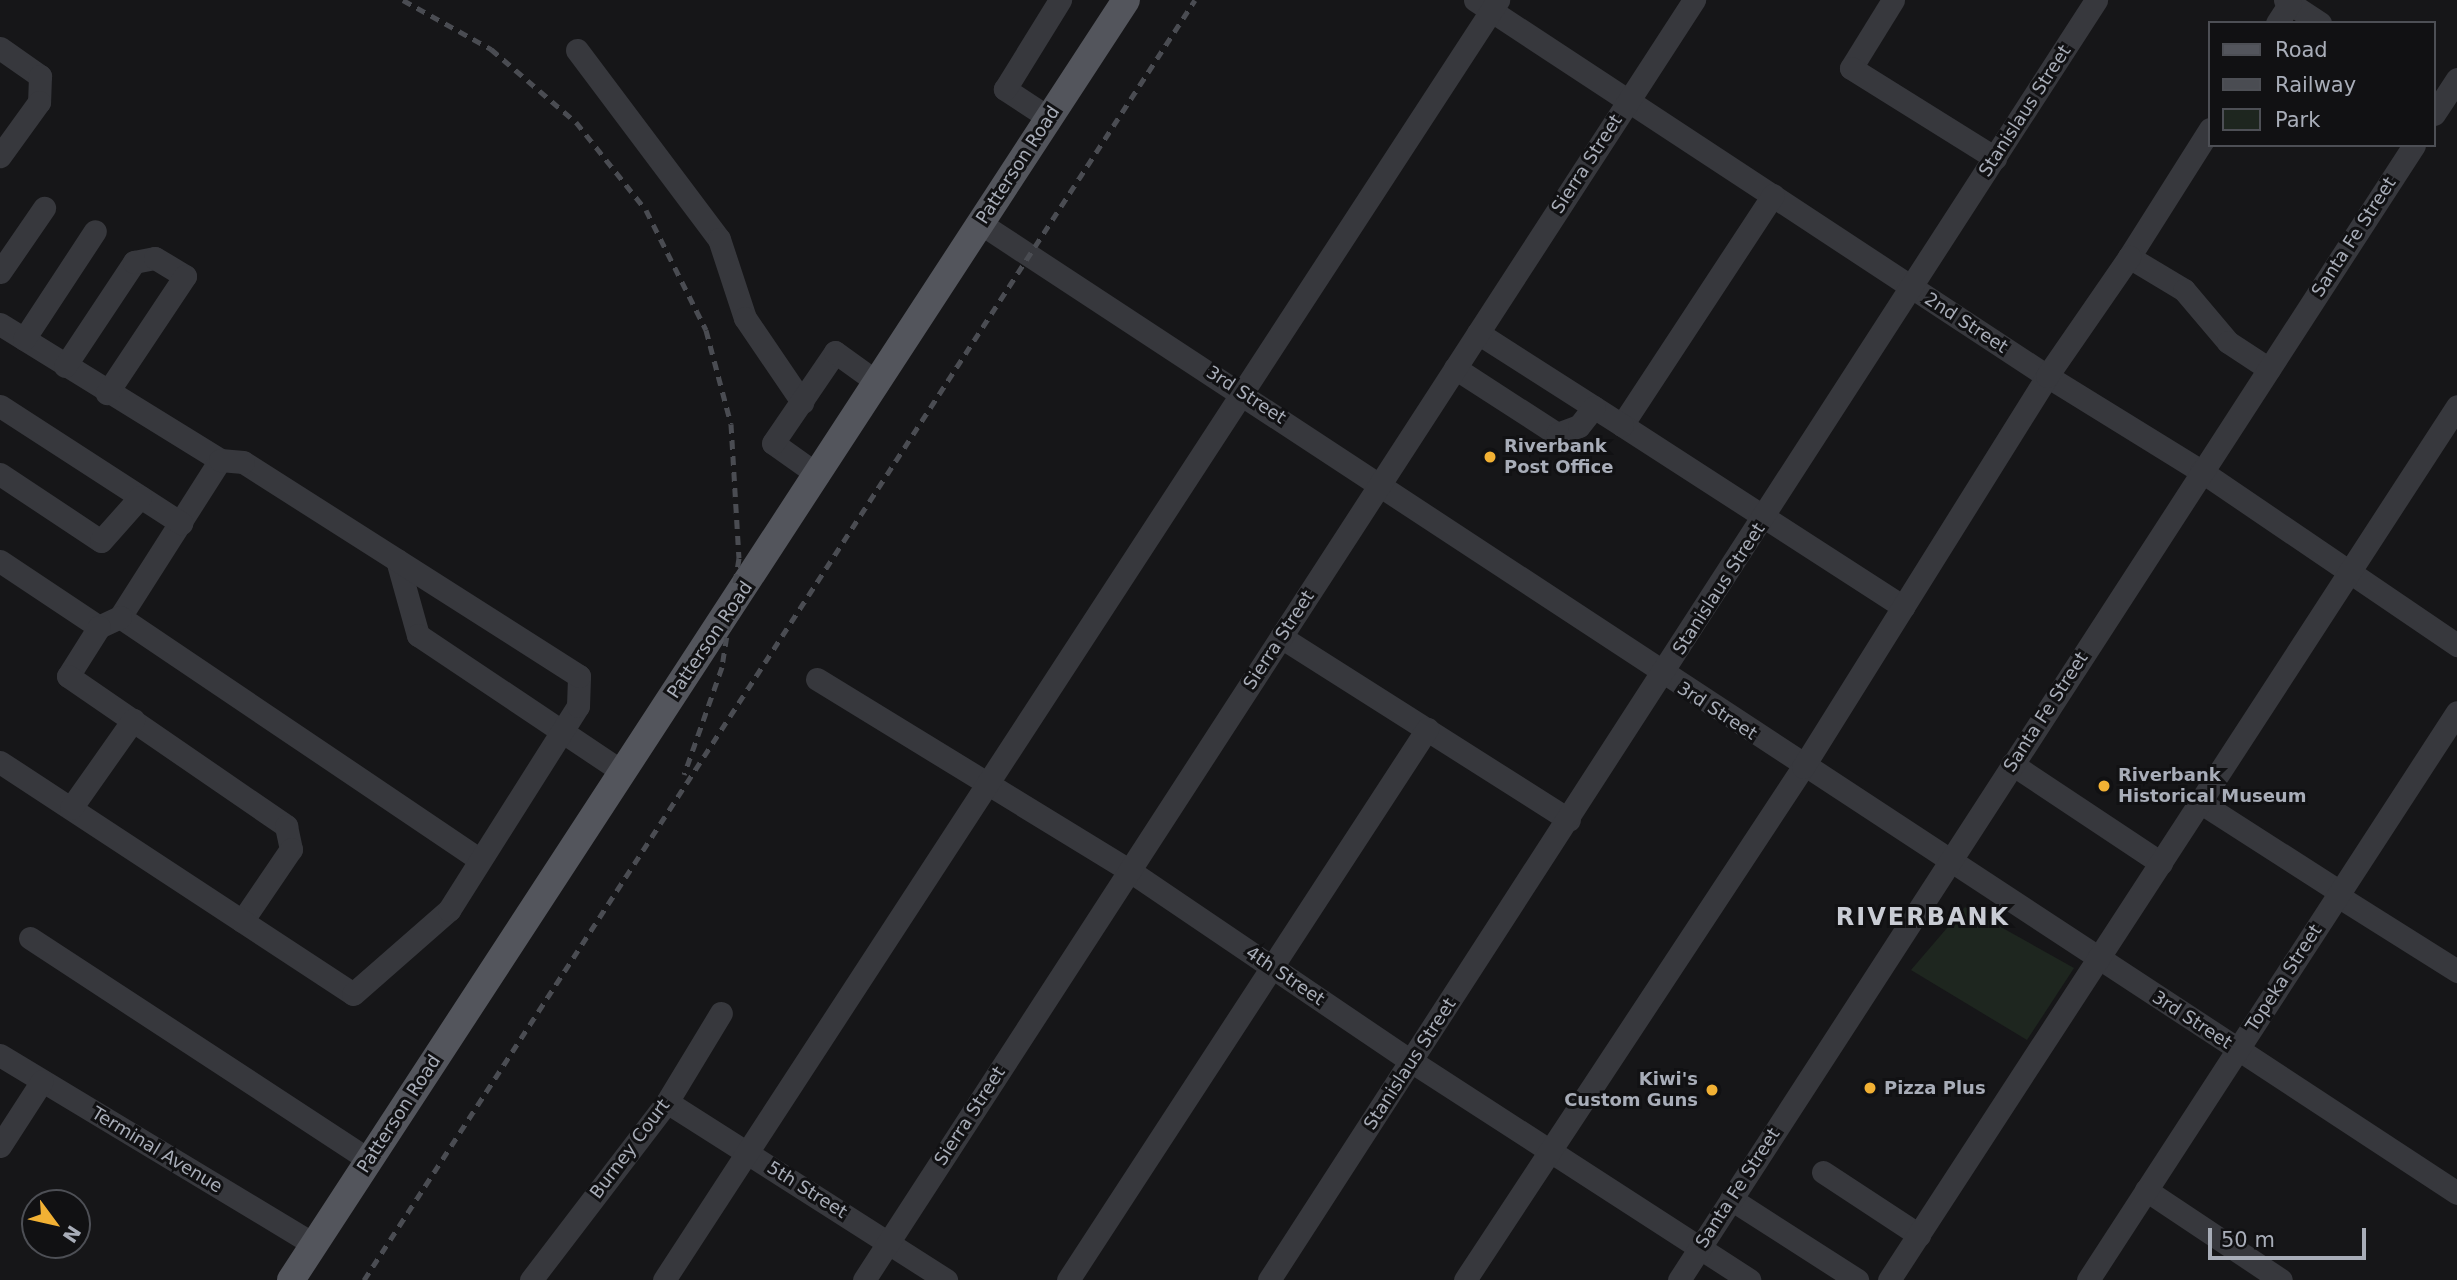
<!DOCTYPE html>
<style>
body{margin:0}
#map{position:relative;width:2457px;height:1280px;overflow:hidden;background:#161618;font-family:"DejaVu Sans",sans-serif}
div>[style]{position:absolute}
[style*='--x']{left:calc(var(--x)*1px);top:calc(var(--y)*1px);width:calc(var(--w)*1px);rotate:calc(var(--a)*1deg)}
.green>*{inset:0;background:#1e261f}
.minor>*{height:23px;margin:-11.5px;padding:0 11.5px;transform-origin:11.5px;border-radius:11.5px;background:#37383d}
.major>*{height:28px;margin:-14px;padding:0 14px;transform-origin:14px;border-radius:14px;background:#53555c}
.rail>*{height:5px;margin-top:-2.5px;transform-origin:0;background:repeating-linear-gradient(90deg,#4a4c52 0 9px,transparent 0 16px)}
.dots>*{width:19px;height:19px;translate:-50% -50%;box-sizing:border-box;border:4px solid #111113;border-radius:50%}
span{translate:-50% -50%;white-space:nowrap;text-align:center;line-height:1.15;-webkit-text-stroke:6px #111113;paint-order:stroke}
.street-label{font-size:18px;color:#a8adb8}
.poi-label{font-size:18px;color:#a8adb8;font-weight:700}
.left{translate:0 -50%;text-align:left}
.right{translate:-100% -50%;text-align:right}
.district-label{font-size:24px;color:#c9ccd4;font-weight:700;letter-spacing:2px}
.legend{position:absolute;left:2208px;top:21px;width:228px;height:126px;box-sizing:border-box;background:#111113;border:2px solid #4d4f55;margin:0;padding:9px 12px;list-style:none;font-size:21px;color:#a8adb8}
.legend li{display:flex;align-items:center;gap:14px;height:35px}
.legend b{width:35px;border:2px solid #4d4f55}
.north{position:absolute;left:21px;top:1189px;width:70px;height:70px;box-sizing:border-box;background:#111113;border:2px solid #4d4f55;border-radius:50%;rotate:123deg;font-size:19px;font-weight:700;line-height:28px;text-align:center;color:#a8adb8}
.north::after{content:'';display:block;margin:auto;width:24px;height:32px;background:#f2b134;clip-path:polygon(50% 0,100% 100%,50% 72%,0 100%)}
.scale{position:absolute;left:2208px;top:1228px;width:158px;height:32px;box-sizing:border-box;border:4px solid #a8adb8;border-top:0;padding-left:9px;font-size:21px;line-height:24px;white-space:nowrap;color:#a8adb8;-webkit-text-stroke:5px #111113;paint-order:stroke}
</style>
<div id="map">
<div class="green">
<i style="clip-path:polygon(1965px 907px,2074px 968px,2027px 1040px,1911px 970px)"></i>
</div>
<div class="minor">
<i style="--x:1475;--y:0;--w:685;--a:33.32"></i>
<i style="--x:2047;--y:376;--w:181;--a:31.7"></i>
<i style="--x:2201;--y:471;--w:310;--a:34.2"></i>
<i style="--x:1893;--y:0;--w:80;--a:121.7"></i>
<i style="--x:1851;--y:68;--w:170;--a:32"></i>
<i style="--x:2285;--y:0;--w:42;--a:33.3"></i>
<i style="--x:2277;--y:23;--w:24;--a:-57"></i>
<i style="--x:0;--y:48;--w:49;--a:35"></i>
<i style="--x:40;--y:76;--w:26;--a:92"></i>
<i style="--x:39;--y:102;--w:67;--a:125.8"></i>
<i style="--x:577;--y:50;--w:236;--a:53.1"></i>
<i style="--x:719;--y:239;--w:83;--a:71.8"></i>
<i style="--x:745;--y:318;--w:102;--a:55.8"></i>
<i style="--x:2434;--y:114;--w:42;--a:-56.7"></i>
<i style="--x:1049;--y:118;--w:53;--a:-146.6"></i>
<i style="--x:1005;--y:89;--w:105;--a:-58.3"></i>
<i style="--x:2210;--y:129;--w:151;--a:122.3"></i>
<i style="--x:2129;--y:257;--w:64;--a:31"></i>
<i style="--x:2184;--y:290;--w:68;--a:49.8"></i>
<i style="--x:2228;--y:342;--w:49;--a:33.4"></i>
<i style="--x:1773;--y:195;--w:275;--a:123.3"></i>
<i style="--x:1622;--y:425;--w:335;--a:32.9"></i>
<i style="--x:980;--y:223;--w:1767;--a:33.29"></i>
<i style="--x:0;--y:272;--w:78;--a:-55.5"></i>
<i style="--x:0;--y:324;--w:259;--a:31.7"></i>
<i style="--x:220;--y:460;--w:186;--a:122.5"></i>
<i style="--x:120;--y:617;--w:434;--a:34"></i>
<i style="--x:1478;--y:333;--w:171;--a:32.6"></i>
<i style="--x:24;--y:339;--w:129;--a:-56.7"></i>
<i style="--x:65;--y:366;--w:125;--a:-56.4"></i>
<i style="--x:134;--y:262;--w:21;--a:-11"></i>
<i style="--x:155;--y:258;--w:35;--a:31"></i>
<i style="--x:185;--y:276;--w:141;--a:123.7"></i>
<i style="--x:1455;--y:368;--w:121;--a:32.9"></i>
<i style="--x:1557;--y:434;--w:23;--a:-20"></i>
<i style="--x:1579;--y:426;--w:24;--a:-52"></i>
<i style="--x:0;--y:406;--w:216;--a:32.9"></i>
<i style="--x:0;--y:474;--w:121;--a:33.6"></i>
<i style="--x:101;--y:541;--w:59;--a:-48.4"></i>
<i style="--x:818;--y:475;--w:55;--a:-144.6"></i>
<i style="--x:773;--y:443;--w:110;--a:-55.7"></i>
<i style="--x:835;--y:352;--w:53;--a:35.8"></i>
<i style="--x:397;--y:560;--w:78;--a:74.4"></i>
<i style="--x:418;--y:635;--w:244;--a:33.8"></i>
<i style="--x:0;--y:561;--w:119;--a:33.7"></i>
<i style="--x:120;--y:617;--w:23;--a:155"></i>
<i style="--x:99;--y:627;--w:58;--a:122.3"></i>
<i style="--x:68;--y:676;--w:265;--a:34.5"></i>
<i style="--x:286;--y:826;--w:24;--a:78"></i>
<i style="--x:291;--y:849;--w:87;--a:124.2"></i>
<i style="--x:1281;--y:637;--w:341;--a:32.4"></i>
<i style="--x:817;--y:679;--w:367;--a:31.5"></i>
<i style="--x:1130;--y:871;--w:339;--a:34.1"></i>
<i style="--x:1411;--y:1061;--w:403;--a:32.9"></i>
<i style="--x:0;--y:762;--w:422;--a:33.3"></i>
<i style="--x:353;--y:994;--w:128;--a:-41.2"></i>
<i style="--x:449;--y:910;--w:241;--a:-57.7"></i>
<i style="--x:578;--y:706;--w:30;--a:-88"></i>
<i style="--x:579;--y:676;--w:398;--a:-147.5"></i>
<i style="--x:243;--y:462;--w:23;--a:-175"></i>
<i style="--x:2012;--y:764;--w:179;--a:33.6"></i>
<i style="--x:71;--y:808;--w:108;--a:-54.8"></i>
<i style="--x:2340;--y:892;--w:166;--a:-147.3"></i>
<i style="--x:2200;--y:802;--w:472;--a:-57"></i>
<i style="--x:2338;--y:896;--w:141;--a:32.2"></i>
<i style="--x:30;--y:938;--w:405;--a:33.2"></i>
<i style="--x:0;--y:1055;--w:368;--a:31.1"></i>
<i style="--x:667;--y:1102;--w:331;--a:32.5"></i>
<i style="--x:0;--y:1146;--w:77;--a:-57.1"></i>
<i style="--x:1823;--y:1172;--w:115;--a:33.3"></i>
<i style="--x:2146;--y:1190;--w:162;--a:33.7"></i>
<i style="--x:1731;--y:1199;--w:150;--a:32.7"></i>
<i style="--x:531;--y:1280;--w:224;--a:-52.6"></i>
<i style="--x:667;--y:1102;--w:104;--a:-58.8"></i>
<i style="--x:664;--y:1280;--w:1528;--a:-56.91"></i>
<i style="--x:864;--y:1280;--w:1526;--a:-57.04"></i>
<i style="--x:1068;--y:1280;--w:658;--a:-56.91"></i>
<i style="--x:1269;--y:1280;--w:1524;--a:-57.13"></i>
<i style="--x:1465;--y:1280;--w:614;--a:-56.62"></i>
<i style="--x:1803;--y:767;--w:461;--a:-58"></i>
<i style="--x:2047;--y:376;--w:145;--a:-55.4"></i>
<i style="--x:1679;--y:1280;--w:1352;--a:-57.07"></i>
<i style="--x:1889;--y:1280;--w:570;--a:-56.95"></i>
<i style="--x:2088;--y:1280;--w:677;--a:-56.99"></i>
</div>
<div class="major">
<i style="--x:291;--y:1280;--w:1528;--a:-56.88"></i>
</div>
<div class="rail">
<i style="--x:403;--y:0;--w:101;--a:29.1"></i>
<i style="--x:491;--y:49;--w:112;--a:40.7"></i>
<i style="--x:576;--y:122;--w:112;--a:51.5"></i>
<i style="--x:646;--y:210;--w:134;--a:63.4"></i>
<i style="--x:706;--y:330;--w:97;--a:75.1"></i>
<i style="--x:731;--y:424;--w:134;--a:86.6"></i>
<i style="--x:739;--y:558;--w:110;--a:98.9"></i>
<i style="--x:722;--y:667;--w:114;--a:109.4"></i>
<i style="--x:364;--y:1280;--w:1526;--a:-57.01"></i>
</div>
<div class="dots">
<i style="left:1490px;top:457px;background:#f2b134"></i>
<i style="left:2104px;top:786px;background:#f2b134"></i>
<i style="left:1870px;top:1088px;background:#f2b134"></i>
<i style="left:1712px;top:1090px;background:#f2b134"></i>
</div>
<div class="street-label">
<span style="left:2025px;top:111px;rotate:-57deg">Stanislaus Street</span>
<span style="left:1587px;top:164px;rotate:-57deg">Sierra Street</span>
<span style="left:1018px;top:165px;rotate:-57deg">Patterson Road</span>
<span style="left:2354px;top:237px;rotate:-57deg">Santa Fe Street</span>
<span style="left:1966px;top:323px;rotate:33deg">2nd Street</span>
<span style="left:1246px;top:395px;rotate:33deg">3rd Street</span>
<span style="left:1719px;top:589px;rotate:-57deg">Stanislaus Street</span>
<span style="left:710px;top:640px;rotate:-56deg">Patterson Road</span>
<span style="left:1279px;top:640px;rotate:-57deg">Sierra Street</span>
<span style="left:1717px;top:711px;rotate:33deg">3rd Street</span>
<span style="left:2046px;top:712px;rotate:-57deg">Santa Fe Street</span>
<span style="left:1285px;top:976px;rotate:34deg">4th Street</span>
<span style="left:2284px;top:978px;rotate:-57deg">Topeka Street</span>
<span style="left:2192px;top:1020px;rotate:33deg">3rd Street</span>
<span style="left:1410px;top:1064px;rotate:-57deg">Stanislaus Street</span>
<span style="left:399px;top:1114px;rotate:-57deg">Patterson Road</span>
<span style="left:970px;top:1116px;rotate:-57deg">Sierra Street</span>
<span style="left:630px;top:1149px;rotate:-53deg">Burney Court</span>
<span style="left:157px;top:1150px;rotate:31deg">Terminal Avenue</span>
<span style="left:1738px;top:1188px;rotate:-57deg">Santa Fe Street</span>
<span style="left:807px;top:1190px;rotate:32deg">5th Street</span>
</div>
<div class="poi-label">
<span class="left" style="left:1504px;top:457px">Riverbank<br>Post Office</span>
<span class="left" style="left:2118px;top:786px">Riverbank<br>Historical Museum</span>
<span class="right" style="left:1698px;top:1090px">Kiwi's<br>Custom Guns</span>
<span class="left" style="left:1884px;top:1088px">Pizza Plus</span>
</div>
<div class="district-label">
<span style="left:1923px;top:918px">RIVERBANK</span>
</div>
<ul class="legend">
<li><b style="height:9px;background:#53555c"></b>Road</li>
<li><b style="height:9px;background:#4a4c52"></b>Railway</li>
<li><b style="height:19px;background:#1e261f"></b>Park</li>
</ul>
<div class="north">N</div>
<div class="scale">50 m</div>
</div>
